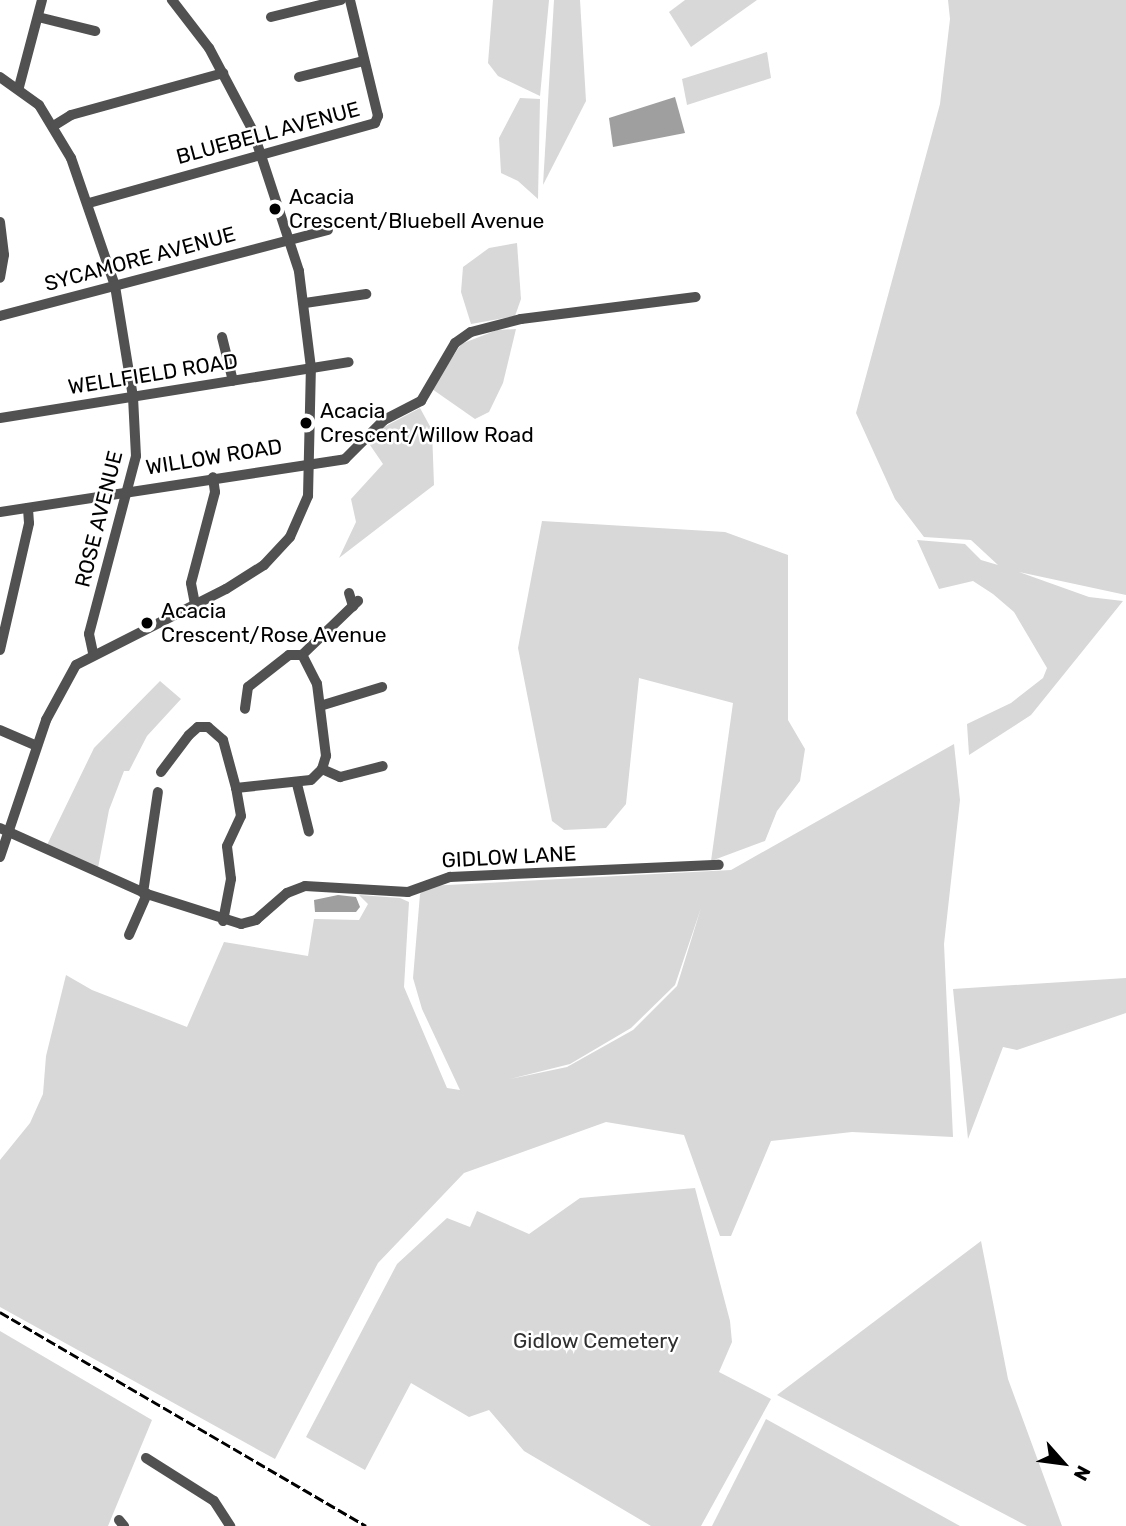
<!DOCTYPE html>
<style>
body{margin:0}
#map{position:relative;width:1126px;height:1526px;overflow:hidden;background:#fff;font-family:Rubik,sans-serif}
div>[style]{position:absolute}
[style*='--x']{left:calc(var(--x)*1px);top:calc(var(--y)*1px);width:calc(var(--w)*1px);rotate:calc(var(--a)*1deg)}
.green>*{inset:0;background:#d8d8d8}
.water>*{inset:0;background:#9f9f9f}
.minor>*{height:10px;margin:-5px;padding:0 5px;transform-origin:5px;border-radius:5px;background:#515151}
.rail>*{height:2.5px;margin-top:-1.25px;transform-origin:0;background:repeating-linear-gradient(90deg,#000 0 10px,transparent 0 13.5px)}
.dots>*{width:19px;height:19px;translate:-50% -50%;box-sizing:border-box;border:4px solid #fff;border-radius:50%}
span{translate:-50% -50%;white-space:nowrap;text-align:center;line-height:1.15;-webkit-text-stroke:5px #fff;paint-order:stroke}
.street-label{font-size:21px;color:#000}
.poi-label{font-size:21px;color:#000}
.left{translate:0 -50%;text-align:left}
.park-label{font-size:21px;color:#2f2f2f}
.north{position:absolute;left:1028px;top:1428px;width:70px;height:70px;-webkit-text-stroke:5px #fff;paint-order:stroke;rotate:118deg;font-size:19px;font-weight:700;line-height:28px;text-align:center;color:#000}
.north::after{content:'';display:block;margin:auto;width:24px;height:32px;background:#000;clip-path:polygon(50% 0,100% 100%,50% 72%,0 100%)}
</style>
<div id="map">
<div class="green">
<i style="clip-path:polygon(493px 0,549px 0,540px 96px,498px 76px,488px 63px)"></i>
<i style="clip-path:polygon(554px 0,580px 0,586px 101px,543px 185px)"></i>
<i style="clip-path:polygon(685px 0,757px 0,691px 47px,669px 12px)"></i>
<i style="clip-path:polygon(948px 0,1126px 0,1126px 595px,1019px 572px,1089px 597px,1123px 601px,1031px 715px,969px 755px,967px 724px,1011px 703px,1043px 678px,1047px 668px,1014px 612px,993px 594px,973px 581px,939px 589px,917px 540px,965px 544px,981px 560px,998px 565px,971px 540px,924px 537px,895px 499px,856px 413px,940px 104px,950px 19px)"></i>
<i style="clip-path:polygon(767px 52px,771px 78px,687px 105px,682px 79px)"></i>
<i style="clip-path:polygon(520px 98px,540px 99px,538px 199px,518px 181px,501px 173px,499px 138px)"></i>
<i style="clip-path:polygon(517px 243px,521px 299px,515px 316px,471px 324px,461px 292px,463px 267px,489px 248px)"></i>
<i style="clip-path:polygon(516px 329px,503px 383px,489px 412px,475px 419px,432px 389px,461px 344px,497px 330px)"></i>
<i style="clip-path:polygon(420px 408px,432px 430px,434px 485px,339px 558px,356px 522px,351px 499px,383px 464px,370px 445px,384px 427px)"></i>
<i style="clip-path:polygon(542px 521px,725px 532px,788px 555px,788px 720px,805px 749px,800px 781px,777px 811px,765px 841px,711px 861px,733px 703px,639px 678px,626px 804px,606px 828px,564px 830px,552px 821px,518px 648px)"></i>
<i style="clip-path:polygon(160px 681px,181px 699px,147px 736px,129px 771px,124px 771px,109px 810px,98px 868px,47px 845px,94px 748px)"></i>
<i style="clip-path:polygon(evenodd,954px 744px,960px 800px,944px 944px,953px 1137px,852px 1132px,771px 1141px,731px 1236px,720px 1236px,684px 1135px,606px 1122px,464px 1173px,378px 1263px,275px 1459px,0 1307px,0 1160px,30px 1123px,43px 1094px,46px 1056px,66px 975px,92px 990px,187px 1027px,224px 942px,308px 956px,314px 919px,359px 920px,368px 904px,359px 895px,400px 898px,409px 902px,404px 987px,447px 1088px,460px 1090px,422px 1009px,413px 978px,420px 894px,428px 886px,731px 870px,954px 744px,701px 908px,677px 986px,633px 1030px,567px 1067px,510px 1079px,570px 1064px,631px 1028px,675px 985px,701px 908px)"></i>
<i style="clip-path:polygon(1126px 978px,1126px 1013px,1017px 1050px,1003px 1047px,968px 1139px,953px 989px)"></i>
<i style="clip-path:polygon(695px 1188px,730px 1321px,732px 1342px,719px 1372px,771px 1399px,701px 1526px,651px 1526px,524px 1451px,489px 1410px,469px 1417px,411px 1383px,365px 1470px,306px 1437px,397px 1264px,447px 1218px,470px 1227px,477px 1211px,529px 1234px,580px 1198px)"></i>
<i style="clip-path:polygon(981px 1241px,1008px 1379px,1062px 1526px,1027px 1526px,777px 1395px)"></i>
<i style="clip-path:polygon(0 1331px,152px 1420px,108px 1526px,0 1526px)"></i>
<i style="clip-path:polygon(766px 1419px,960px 1526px,712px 1526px)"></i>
</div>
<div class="water">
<i style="clip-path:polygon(675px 97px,685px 133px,613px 147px,609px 118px)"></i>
<i style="clip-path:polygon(338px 895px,356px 897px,360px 907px,356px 912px,315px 912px,314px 900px)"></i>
</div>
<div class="minor">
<i style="--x:38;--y:17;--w:59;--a:13.8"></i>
<i style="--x:271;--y:17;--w:72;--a:-13.7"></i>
<i style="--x:0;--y:77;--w:48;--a:35.7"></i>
<i style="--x:39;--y:105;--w:62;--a:58.9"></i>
<i style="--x:71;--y:158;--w:135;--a:71"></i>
<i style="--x:115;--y:286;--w:112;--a:80.8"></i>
<i style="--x:133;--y:397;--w:59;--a:87.1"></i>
<i style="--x:136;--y:456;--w:184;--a:104.8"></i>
<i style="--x:89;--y:634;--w:19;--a:78"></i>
<i style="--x:299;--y:77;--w:66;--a:-14"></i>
<i style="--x:19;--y:87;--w:90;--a:-75.2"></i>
<i style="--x:55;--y:125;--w:19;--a:-32"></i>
<i style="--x:71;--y:115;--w:158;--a:-15.4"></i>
<i style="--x:89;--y:203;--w:297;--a:-15.6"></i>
<i style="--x:375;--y:123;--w:8;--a:-67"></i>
<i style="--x:378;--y:116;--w:119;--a:-103.6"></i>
<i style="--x:0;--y:222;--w:33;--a:83"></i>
<i style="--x:4;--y:255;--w:23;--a:100"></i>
<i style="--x:305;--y:303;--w:62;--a:-8.4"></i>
<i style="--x:0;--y:316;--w:339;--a:-14.7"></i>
<i style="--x:222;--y:337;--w:45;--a:76"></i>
<i style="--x:0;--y:418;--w:353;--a:-9.1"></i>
<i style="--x:0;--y:512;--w:349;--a:-8.7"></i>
<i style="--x:345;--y:459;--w:55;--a:-45"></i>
<i style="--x:384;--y:420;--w:42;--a:-27.2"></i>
<i style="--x:421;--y:401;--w:67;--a:-59.6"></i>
<i style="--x:455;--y:343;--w:19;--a:-35"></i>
<i style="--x:471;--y:332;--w:52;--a:-14.6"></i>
<i style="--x:521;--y:319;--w:176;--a:-7.2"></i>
<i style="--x:349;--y:593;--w:14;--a:73"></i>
<i style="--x:195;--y:604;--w:21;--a:-101"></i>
<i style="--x:191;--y:583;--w:94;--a:-75.2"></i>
<i style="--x:215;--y:492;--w:15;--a:-98"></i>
<i style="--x:0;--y:650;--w:130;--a:-77.1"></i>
<i style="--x:29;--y:523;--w:15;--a:-94"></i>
<i style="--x:302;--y:655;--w:78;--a:-44"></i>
<i style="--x:320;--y:706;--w:65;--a:-17"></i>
<i style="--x:0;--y:730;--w:40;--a:23.4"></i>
<i style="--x:322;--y:769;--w:20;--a:24"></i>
<i style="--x:340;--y:777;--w:44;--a:-14.3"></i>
<i style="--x:161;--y:772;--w:46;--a:-52.9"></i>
<i style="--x:189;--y:735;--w:12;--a:-42"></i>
<i style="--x:198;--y:727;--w:10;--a:0"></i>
<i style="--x:208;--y:727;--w:20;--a:41"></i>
<i style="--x:223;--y:740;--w:50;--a:74.8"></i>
<i style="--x:297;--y:784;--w:49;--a:76"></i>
<i style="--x:0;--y:828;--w:161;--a:24.2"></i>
<i style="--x:147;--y:894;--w:99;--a:17.7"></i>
<i style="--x:241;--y:924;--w:16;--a:-15"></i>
<i style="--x:256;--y:920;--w:41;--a:-41.1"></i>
<i style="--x:287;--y:893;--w:19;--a:-21"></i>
<i style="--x:305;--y:886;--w:103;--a:3.3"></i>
<i style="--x:408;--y:892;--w:45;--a:-19.7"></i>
<i style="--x:450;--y:877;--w:269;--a:-2.6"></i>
<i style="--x:0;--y:857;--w:145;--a:-71.4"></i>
<i style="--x:46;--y:720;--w:63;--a:-61.4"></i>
<i style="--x:76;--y:665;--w:168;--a:-26.9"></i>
<i style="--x:226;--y:589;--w:45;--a:-32.3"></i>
<i style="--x:264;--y:565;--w:38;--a:-47"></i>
<i style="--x:290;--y:537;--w:45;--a:-66.3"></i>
<i style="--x:308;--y:496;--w:128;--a:-88.7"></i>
<i style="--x:311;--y:368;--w:98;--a:-97.1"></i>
<i style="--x:299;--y:271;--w:147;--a:-108.2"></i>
<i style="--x:253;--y:131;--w:94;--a:-117.9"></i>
<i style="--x:209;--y:48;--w:61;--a:-127.6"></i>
<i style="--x:143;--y:893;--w:102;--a:-81.6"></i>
<i style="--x:223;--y:921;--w:43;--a:-79.2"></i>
<i style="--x:231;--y:879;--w:33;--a:-97"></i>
<i style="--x:227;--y:846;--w:33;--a:-65"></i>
<i style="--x:241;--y:816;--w:28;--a:-100"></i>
<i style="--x:236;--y:788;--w:75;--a:-6.1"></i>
<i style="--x:311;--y:780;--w:16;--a:-45"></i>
<i style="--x:322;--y:769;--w:14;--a:-73"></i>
<i style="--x:326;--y:756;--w:73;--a:-97.1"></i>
<i style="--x:317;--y:684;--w:33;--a:-117"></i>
<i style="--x:302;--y:655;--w:13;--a:180"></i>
<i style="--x:289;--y:655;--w:52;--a:142"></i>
<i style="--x:248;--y:687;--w:22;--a:98"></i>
<i style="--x:129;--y:935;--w:45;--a:-66.3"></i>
<i style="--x:146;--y:1458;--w:80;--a:32.3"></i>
<i style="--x:214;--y:1501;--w:30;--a:57"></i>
<i style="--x:119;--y:1520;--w:8;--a:50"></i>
</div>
<div class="rail">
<i style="--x:0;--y:1312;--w:424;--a:30.3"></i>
</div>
<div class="dots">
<i style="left:275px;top:209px;background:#000"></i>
<i style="left:306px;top:423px;background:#000"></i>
<i style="left:147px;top:623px;background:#000"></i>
</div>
<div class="street-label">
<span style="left:268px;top:133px;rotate:-15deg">BLUEBELL AVENUE</span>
<span style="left:140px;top:259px;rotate:-15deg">SYCAMORE AVENUE</span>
<span style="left:153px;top:374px;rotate:-9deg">WELLFIELD ROAD</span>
<span style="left:214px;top:457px;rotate:-9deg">WILLOW ROAD</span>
<span style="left:99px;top:519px;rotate:-76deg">ROSE AVENUE</span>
<span style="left:509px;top:857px;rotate:-3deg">GIDLOW LANE</span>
</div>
<div class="poi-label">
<span class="left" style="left:289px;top:209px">Acacia<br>Crescent/Bluebell Avenue</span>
<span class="left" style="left:320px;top:423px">Acacia<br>Crescent/Willow Road</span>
<span class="left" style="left:161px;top:623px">Acacia<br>Crescent/Rose Avenue</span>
</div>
<div class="park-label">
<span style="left:596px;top:1341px">Gidlow Cemetery</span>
</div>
<div class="north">N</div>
</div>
